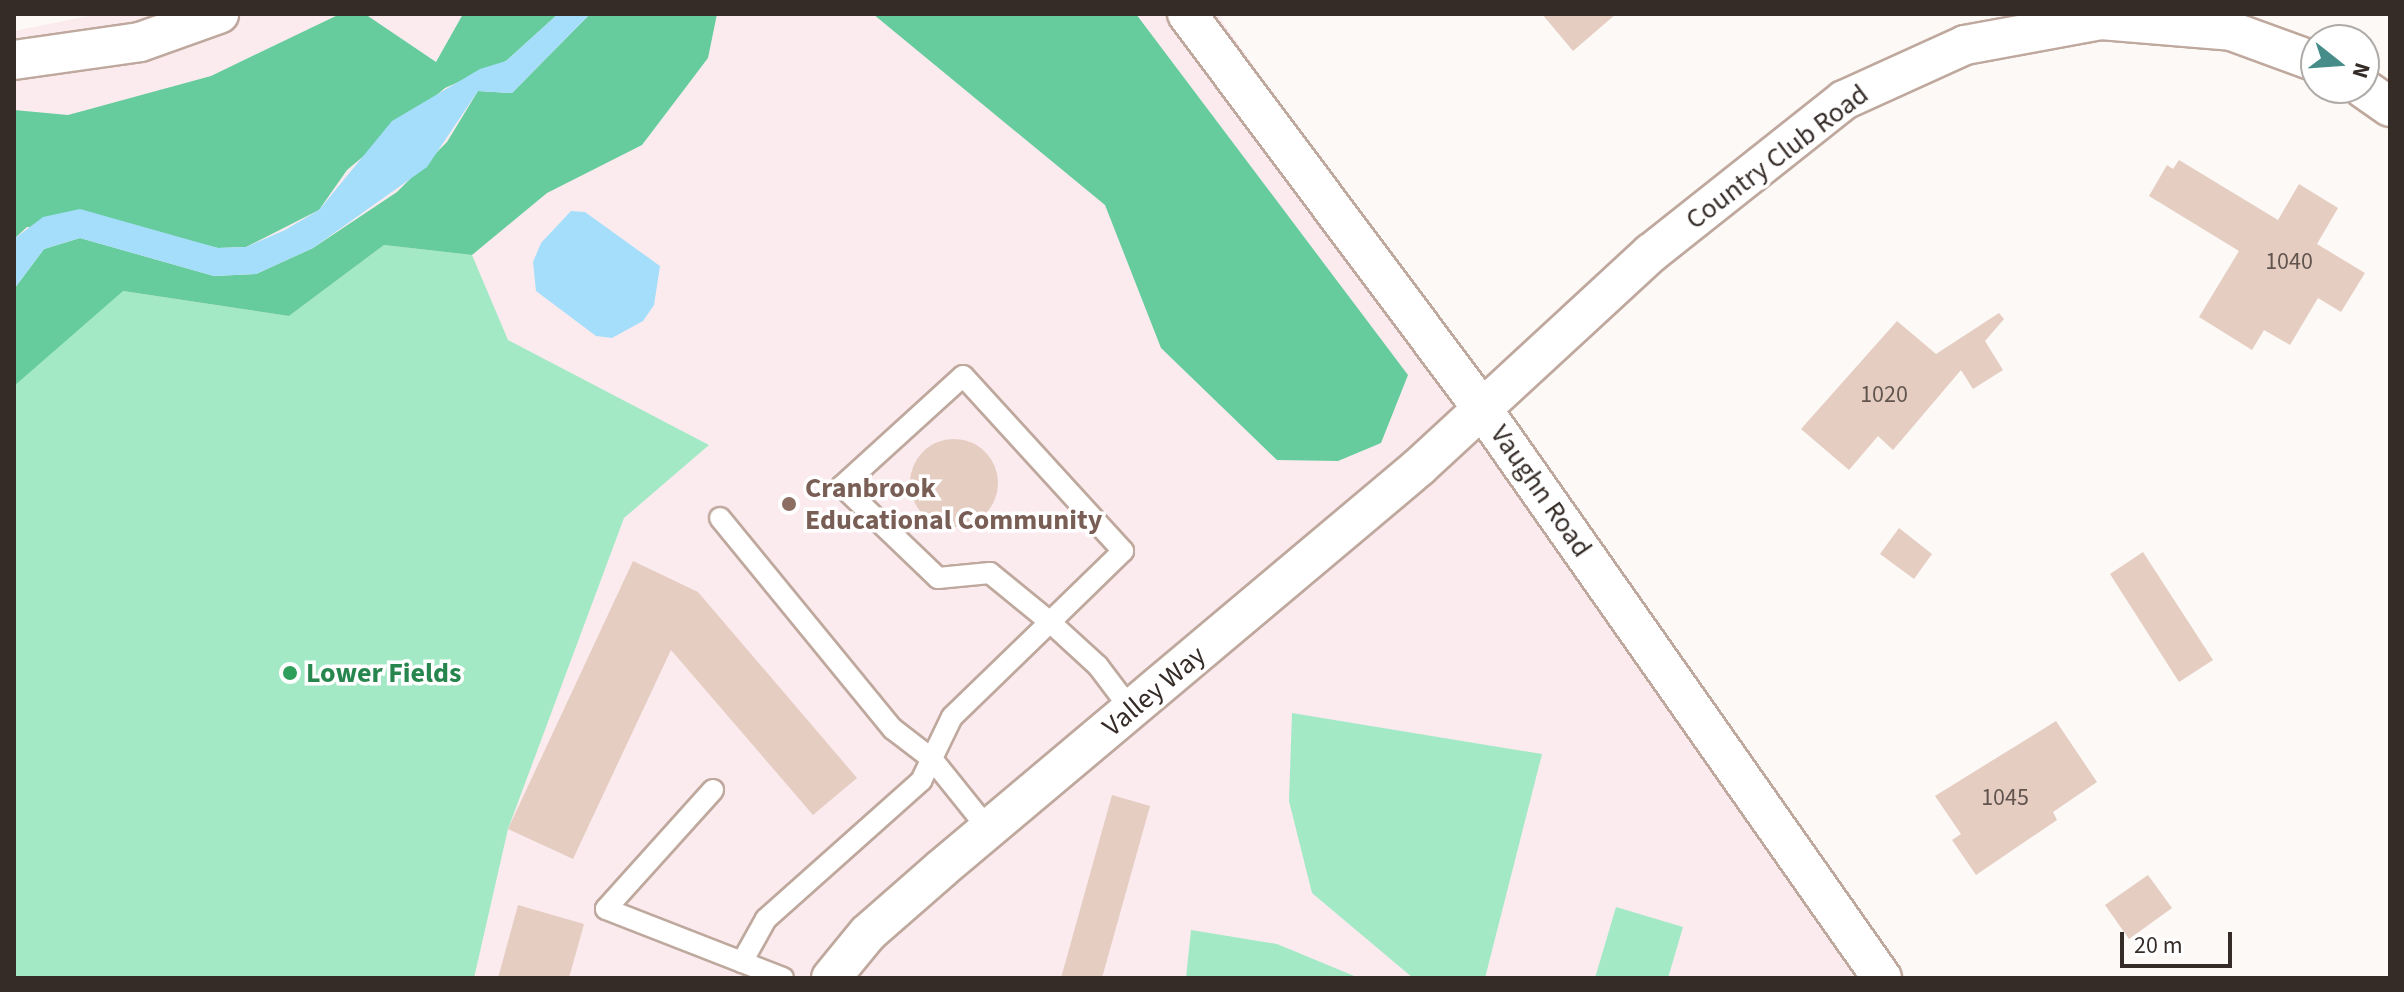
<!DOCTYPE html>
<style>
body{margin:0}
#map{position:relative;width:2404px;height:992px;overflow:hidden;background:#fdf9f6;font-family:"Source Sans 3",sans-serif}
div>[style]{position:absolute}
[style*='--x']{left:calc(var(--x)*1px);top:calc(var(--y)*1px);width:calc(var(--w)*1px);rotate:calc(var(--a)*1deg)}
.education>*{inset:0;background:#fbebee}
.green>*{inset:0;background:#a3e9c6}
.forest>*{inset:0;background:#66cc9d}
.water>*{inset:0;background:#a5defb}
.building>*{inset:0;background:#e5cdc2}
.round{border-radius:50%}
.roads{filter:drop-shadow(2px 0 #bfa89d) drop-shadow(-2px 0 #bfa89d) drop-shadow(0 2px #bfa89d) drop-shadow(0 -2px #bfa89d)}
.service>*{height:20px;margin:-10px;padding:0 10px;transform-origin:10px;border-radius:10px;background:#fff}
.minor>*{height:38px;margin:-19px;padding:0 19px;transform-origin:19px;border-radius:19px;background:#fff}
.dots>*{width:22px;height:22px;translate:-50% -50%;box-sizing:border-box;border:4px solid #fff;border-radius:50%}
span{translate:-50% -50%;white-space:nowrap;text-align:center;line-height:1.15;-webkit-text-stroke:7px #fff;paint-order:stroke}
.number-label{font-size:24px;color:#61544e}
.number-label span{-webkit-text-stroke-width:0}
.street-label{font-size:28px;color:#352c28}
.education-label{font-size:28px;color:#785e54;font-weight:700}
.left{translate:0 -50%;text-align:left}
.leisure-label{font-size:28px;color:#27864d;font-weight:700}
.frame{position:absolute;inset:0;border:16px solid #352c28;pointer-events:none}
.north{position:absolute;left:2300px;top:24px;width:80px;height:80px;box-sizing:border-box;background:#fff;border:2px solid #aeaba9;border-radius:50%;rotate:107deg;font-size:22px;font-weight:700;line-height:32px;text-align:center;color:#352c28}
.north::after{content:'';display:block;margin:auto;width:28px;height:36px;background:#468d8a;clip-path:polygon(50% 0,100% 100%,50% 72%,0 100%)}
.scale{position:absolute;left:2120px;top:932px;width:112px;height:36px;box-sizing:border-box;border:4px solid #352c28;border-top:0;padding-left:10px;font-size:24px;line-height:28px;white-space:nowrap;color:#352c28;-webkit-text-stroke:6px #fff;paint-order:stroke}
</style>
<div id="map">
<div class="education">
<i style="clip-path:polygon(98px 14px,1217px 14px,1900px 978px,14px 978px,14px 31px)"></i>
</div>
<div class="green">
<i style="clip-path:polygon(384px 245px,472px 255px,508px 340px,709px 445px,624px 518px,508px 829px,474px 978px,14px 978px,14px 386px,62px 339px,86px 279px,123px 291px,289px 316px)"></i>
<i style="clip-path:polygon(1292px 713px,1542px 754px,1485px 978px,1413px 978px,1312px 893px,1289px 801px)"></i>
<i style="clip-path:polygon(1616px 907px,1683px 927px,1668px 978px,1595px 978px)"></i>
<i style="clip-path:polygon(1191px 930px,1277px 944px,1359px 978px,1186px 978px)"></i>
</div>
<div class="forest">
<i style="clip-path:polygon(340px 14px,365px 14px,436px 62px,463px 14px,558px 14px,506px 61px,445px 88px,347px 170px,319px 210px,246px 247px,218px 248px,165px 235px,27px 227px,14px 239px,14px 110px,68px 115px,211px 76px)"></i>
<i style="clip-path:polygon(590px 14px,717px 14px,708px 58px,642px 145px,547px 193px,472px 255px,384px 245px,289px 316px,123px 291px,14px 386px,14px 289px,44px 249px,80px 238px,214px 276px,256px 274px,313px 248px,397px 192px,447px 142px,478px 91px,512px 93px)"></i>
<i style="clip-path:polygon(873px 14px,1136px 14px,1408px 375px,1381px 443px,1338px 461px,1277px 460px,1161px 348px,1105px 205px)"></i>
</div>
<div class="water">
<i style="clip-path:polygon(558px 14px,590px 14px,512px 93px,478px 91px,427px 167px,313px 248px,256px 274px,214px 276px,80px 238px,44px 249px,14px 289px,14px 239px,43px 217px,80px 209px,218px 248px,246px 247px,285px 230px,319px 210px,392px 121px,480px 69px,506px 61px)"></i>
<i style="clip-path:polygon(571px 211px,585px 212px,660px 266px,654px 305px,643px 321px,612px 338px,596px 336px,536px 291px,533px 262px,541px 243px)"></i>
</div>
<div class="building">
<i style="clip-path:polygon(1542px 14px,1616px 14px,1573px 51px)"></i>
<i style="clip-path:polygon(2179px 160px,2278px 220px,2299px 184px,2338px 208px,2317px 244px,2365px 273px,2341px 312px,2318px 298px,2290px 345px,2264px 330px,2252px 350px,2199px 317px,2239px 251px,2149px 196px,2167px 165px,2173px 169px)"></i>
<i style="clip-path:polygon(1999px 313px,2004px 319px,1985px 341px,2003px 370px,1973px 389px,1961px 370px,1893px 450px,1878px 436px,1849px 470px,1801px 429px,1897px 321px,1936px 354px)"></i>
<i class="round" style="left:910px;top:439px;width:88px;height:88px"></i>
<i style="clip-path:polygon(1899px 528px,1932px 554px,1914px 579px,1880px 554px)"></i>
<i style="clip-path:polygon(2143px 552px,2213px 660px,2179px 682px,2110px 574px)"></i>
<i style="clip-path:polygon(633px 561px,698px 592px,857px 778px,813px 815px,671px 650px,573px 859px,508px 829px)"></i>
<i style="clip-path:polygon(2056px 721px,2097px 782px,2053px 812px,2057px 820px,1976px 875px,1952px 840px,1961px 834px,1935px 796px)"></i>
<i style="clip-path:polygon(1112px 795px,1150px 806px,1102px 978px,1061px 978px)"></i>
<i style="clip-path:polygon(2148px 875px,2172px 908px,2129px 939px,2105px 905px)"></i>
<i style="clip-path:polygon(518px 905px,584px 924px,569px 978px,498px 978px)"></i>
</div>
<div class="roads">
<div class="service">
<i style="--x:720;--y:518;--w:273;--a:50.7"></i>
<i style="--x:893;--y:729;--w:49;--a:37.6"></i>
<i style="--x:932;--y:759;--w:91;--a:51.2"></i>
<i style="--x:713;--y:790;--w:160;--a:132"></i>
<i style="--x:606;--y:909;--w:190;--a:21.3"></i>
<i style="--x:742;--y:962;--w:49;--a:-60.8"></i>
<i style="--x:766;--y:919;--w:208;--a:-41.7"></i>
<i style="--x:921;--y:781;--w:71;--a:-64.2"></i>
<i style="--x:952;--y:717;--w:136;--a:-44.1"></i>
<i style="--x:1050;--y:622;--w:102;--a:-44.2"></i>
<i style="--x:1123;--y:551;--w:237;--a:-132.4"></i>
<i style="--x:963;--y:376;--w:164;--a:137.7"></i>
<i style="--x:842;--y:486;--w:133;--a:43.8"></i>
<i style="--x:938;--y:578;--w:52;--a:-5.5"></i>
<i style="--x:990;--y:573;--w:77;--a:39.2"></i>
<i style="--x:1050;--y:622;--w:65;--a:42.5"></i>
<i style="--x:1098;--y:666;--w:56;--a:52.9"></i>
</div>
<div class="minor">
<i style="--x:1187;--y:14;--w:494;--a:53.2"></i>
<i style="--x:1483;--y:410;--w:694;--a:54.91"></i>
<i style="--x:14;--y:60;--w:127;--a:-8.1"></i>
<i style="--x:140;--y:42;--w:84;--a:-19.5"></i>
<i style="--x:2363;--y:88;--w:33;--a:35"></i>
<i style="--x:831;--y:978;--w:58;--a:-50.6"></i>
<i style="--x:868;--y:933;--w:97;--a:-41.2"></i>
<i style="--x:941;--y:869;--w:625;--a:-40.06"></i>
<i style="--x:1419;--y:467;--w:316;--a:-42.7"></i>
<i style="--x:1651;--y:253;--w:246;--a:-38.4"></i>
<i style="--x:1844;--y:100;--w:133;--a:-24.4"></i>
<i style="--x:1965;--y:45;--w:138;--a:-10.4"></i>
<i style="--x:2101;--y:20;--w:130;--a:4.8"></i>
<i style="--x:2231;--y:31;--w:90;--a:20"></i>
</div>
</div>
<div class="dots">
<i style="left:789px;top:504px;background:#8d6e63"></i>
<i style="left:290px;top:673px;background:#2e9e5b"></i>
</div>
<div class="number-label">
<span style="left:2289px;top:262px">1040</span>
<span style="left:1884px;top:395px">1020</span>
<span style="left:2005px;top:798px">1045</span>
</div>
<div class="street-label">
<span style="left:1777px;top:157px;rotate:-37deg">Country Club Road</span>
<span style="left:1541px;top:491px;rotate:55deg">Vaughn Road</span>
<span style="left:1154px;top:691px;rotate:-40deg">Valley Way</span>
</div>
<div class="education-label">
<span class="left" style="left:805px;top:504px">Cranbrook<br>Educational Community</span>
</div>
<div class="leisure-label">
<span class="left" style="left:306px;top:673px">Lower Fields</span>
</div>
<div class="frame"></div>
<div class="north">N</div>
<div class="scale">20 m</div>
</div>
